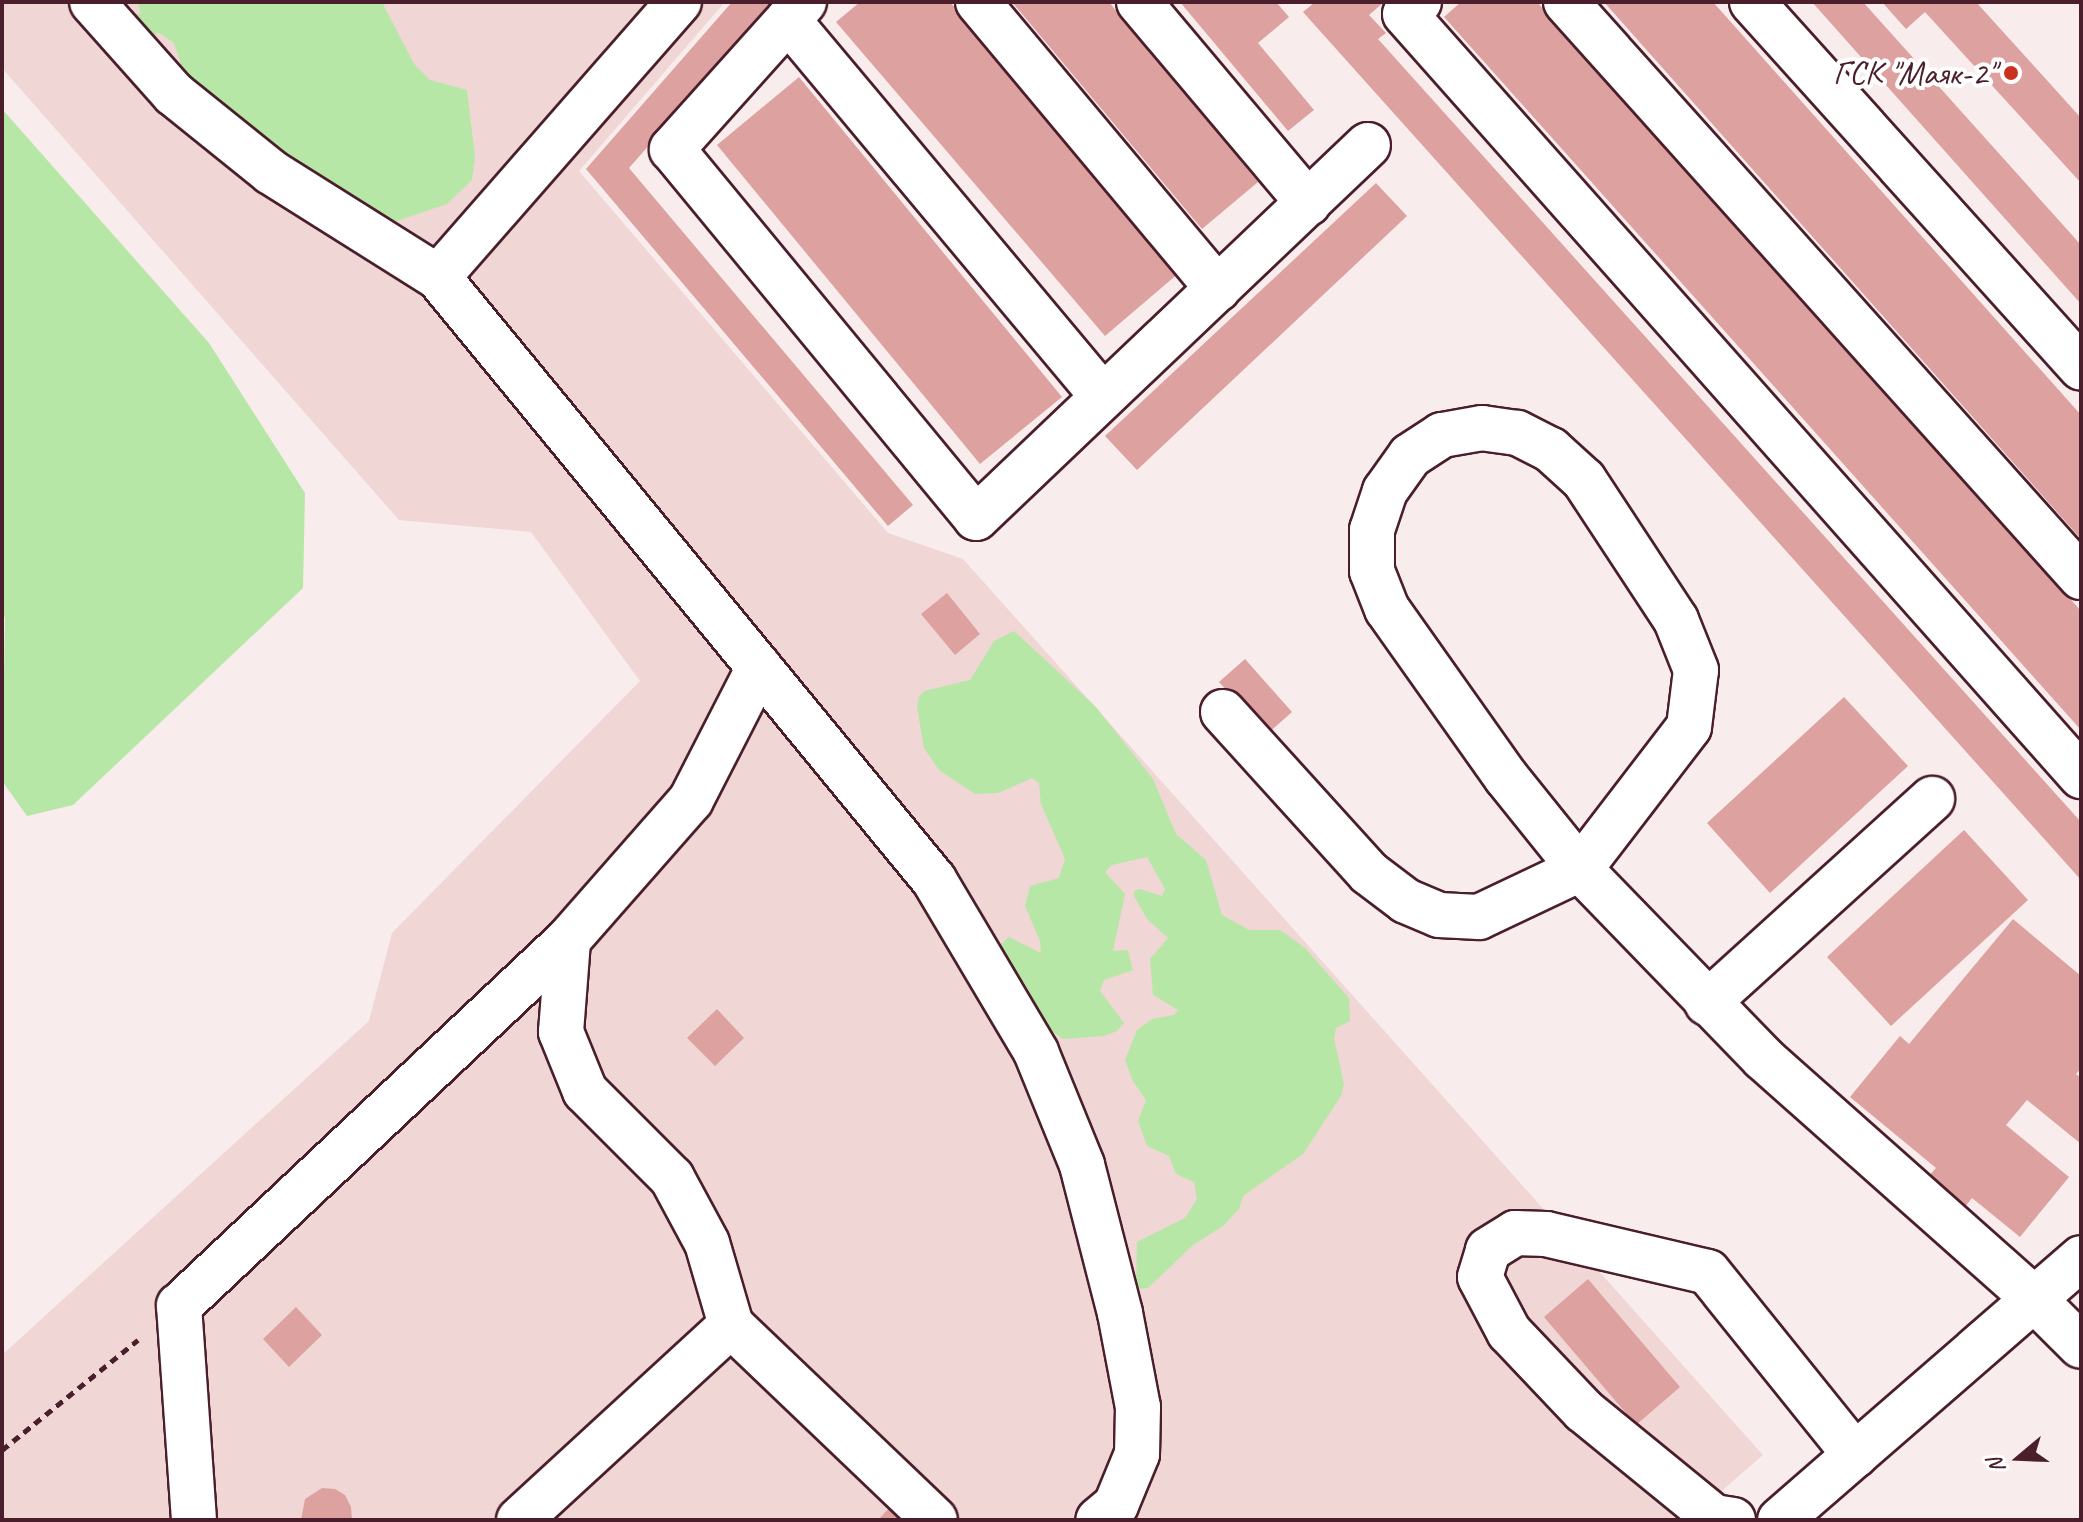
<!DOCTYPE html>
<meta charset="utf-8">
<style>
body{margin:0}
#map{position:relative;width:2083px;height:1522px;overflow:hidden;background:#f8ecec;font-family:Caveat,sans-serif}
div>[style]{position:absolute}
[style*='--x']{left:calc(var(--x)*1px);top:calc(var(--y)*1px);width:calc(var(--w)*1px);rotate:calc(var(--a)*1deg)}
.built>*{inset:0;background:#f0d6d5}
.green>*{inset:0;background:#b7e7a6}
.building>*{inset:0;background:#dda2a0}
.path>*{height:5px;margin-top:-2.5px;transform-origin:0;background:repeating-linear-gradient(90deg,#4a1f2b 0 8px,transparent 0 14px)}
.roads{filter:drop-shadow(2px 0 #4a1f2b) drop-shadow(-2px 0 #4a1f2b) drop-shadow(0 2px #4a1f2b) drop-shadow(0 -2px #4a1f2b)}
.minor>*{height:44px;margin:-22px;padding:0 22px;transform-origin:22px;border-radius:22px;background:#fff}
.dots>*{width:22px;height:22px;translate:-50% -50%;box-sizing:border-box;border:4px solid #fff;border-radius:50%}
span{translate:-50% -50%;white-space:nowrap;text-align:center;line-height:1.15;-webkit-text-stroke:8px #fff;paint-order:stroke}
.poi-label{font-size:34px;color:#4a1f2b}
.right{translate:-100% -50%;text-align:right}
.frame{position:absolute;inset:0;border:4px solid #4a1f2b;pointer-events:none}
.north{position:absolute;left:1979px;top:1418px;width:80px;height:80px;-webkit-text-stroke:6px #fff;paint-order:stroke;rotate:251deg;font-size:22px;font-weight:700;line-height:32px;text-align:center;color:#4a1f2b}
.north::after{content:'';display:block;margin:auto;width:28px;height:36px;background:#4a1f2b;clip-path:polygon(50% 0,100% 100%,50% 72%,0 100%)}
</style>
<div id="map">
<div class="built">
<i style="clip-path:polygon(2px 2px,725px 2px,579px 171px,888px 533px,963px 559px,1763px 1455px,1688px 1520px,2px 1520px,2px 1355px,369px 1021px,392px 933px,640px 681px,531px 532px,399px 520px,2px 68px)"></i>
</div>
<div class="green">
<i style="clip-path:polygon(137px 2px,382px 2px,414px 64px,430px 80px,467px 90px,475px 157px,472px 180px,447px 204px,394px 222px,359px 216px,186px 79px,174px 43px,159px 33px,146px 37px,137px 33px,135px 15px,141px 13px)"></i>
<i style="clip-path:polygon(2px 109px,209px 343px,305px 493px,303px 588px,73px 805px,27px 816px,2px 781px,5px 618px,2px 612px)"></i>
<i style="clip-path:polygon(1014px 631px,1096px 707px,1153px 779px,1176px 834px,1206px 860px,1222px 915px,1249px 930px,1280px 930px,1305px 948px,1349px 998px,1350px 1021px,1336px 1028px,1334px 1038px,1344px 1084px,1341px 1096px,1303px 1154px,1243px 1196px,1239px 1209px,1223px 1226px,1193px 1245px,1148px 1288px,1136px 1289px,1137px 1242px,1185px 1218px,1197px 1199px,1194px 1182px,1176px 1174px,1169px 1156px,1147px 1146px,1138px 1121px,1146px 1100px,1133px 1081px,1125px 1060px,1137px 1030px,1152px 1019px,1174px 1015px,1178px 1010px,1153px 995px,1150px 959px,1168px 938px,1147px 919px,1134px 896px,1134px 891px,1140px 889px,1162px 896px,1165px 889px,1147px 857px,1112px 865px,1105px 872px,1125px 894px,1113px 951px,1128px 950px,1133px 970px,1104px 980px,1100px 991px,1124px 1023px,1117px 1031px,1104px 1036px,1063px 1039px,1045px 1026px,1026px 985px,1007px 962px,1001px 944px,1009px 937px,1041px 953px,1040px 941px,1025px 906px,1030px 886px,1059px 878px,1065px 859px,1041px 804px,1039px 783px,1032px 778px,998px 793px,975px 794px,939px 770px,924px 748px,917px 707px,919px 697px,924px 691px,970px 680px,994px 641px)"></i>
</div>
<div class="building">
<i style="clip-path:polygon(732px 2px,775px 2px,629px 168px,913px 505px,888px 526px,586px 169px)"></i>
<i style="clip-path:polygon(860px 2px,950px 2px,1180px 272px,1105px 336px,836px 22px)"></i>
<i style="clip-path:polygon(1012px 2px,1109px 2px,1258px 182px,1202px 229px)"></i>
<i style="clip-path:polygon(1180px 2px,1276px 2px,1289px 17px,1258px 43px,1314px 110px,1288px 131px)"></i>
<i style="clip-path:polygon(1315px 2px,1384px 2px,1369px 15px,1386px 33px,1378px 39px,2081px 822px,2081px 880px,1303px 12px)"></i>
<i style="clip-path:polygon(1461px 2px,1537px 2px,2081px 611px,2081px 730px,1444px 17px)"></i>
<i style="clip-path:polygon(1604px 2px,1713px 2px,2081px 415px,2081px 539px)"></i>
<i style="clip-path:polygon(1812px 2px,1863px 2px,2081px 245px,2081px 304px)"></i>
<i style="clip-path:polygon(1882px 2px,1976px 2px,2081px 118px,2081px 183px,1925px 12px,1906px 29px)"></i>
<i style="clip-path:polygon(799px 77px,1062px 397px,980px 464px,717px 145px)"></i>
<i style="clip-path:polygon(1376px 183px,1407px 216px,1137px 470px,1105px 436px)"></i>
<i style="clip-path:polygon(947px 593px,980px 634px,955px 655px,921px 614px)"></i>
<i style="clip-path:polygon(1245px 659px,1292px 712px,1266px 735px,1219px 682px)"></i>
<i style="clip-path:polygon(1844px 697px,1908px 766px,1770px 893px,1707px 823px)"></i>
<i style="clip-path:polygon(1964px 830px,2028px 900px,1891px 1026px,1827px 957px)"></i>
<i style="clip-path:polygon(2013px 919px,2081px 976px,2081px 1068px,2076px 1074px,2081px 1078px,2081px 1144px,2027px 1100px,2006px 1125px,2069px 1177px,2020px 1237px,1972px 1198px,1964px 1208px,1927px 1178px,1936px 1168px,1850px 1097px,1900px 1036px,1909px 1044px)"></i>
<i style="clip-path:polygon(717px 1009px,744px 1038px,715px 1066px,687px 1038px)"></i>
<i style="clip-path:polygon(1588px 1279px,1680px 1387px,1636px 1425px,1544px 1317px)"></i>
<i style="clip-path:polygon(296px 1307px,322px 1335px,289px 1367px,263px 1339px)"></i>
<i style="clip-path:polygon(322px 1488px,335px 1489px,345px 1495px,351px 1507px,352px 1520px,301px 1520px,305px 1499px)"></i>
<i style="clip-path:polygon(891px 1506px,905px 1520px,878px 1520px)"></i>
</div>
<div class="path">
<i style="--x:2;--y:1450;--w:175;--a:-39"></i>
</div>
<div class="roads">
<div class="minor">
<i style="--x:92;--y:2;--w:123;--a:48.3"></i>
<i style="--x:174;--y:94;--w:124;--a:38.8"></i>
<i style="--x:271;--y:172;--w:197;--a:32.2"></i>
<i style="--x:438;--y:277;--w:781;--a:50.56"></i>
<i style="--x:934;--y:880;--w:200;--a:59.3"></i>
<i style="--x:1036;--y:1052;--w:122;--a:67.8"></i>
<i style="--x:1082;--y:1165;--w:153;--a:75.6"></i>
<i style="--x:1120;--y:1313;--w:96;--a:79.2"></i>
<i style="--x:1138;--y:1407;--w:47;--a:91.2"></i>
<i style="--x:1137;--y:1454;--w:55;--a:112.4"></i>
<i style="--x:1116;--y:1505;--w:23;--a:140"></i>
<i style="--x:804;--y:2;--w:198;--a:131.9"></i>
<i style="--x:672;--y:149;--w:478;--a:50.5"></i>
<i style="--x:976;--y:518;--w:541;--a:-43.58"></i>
<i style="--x:978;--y:2;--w:374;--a:50.1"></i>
<i style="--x:1139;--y:2;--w:263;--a:49.9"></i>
<i style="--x:1419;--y:2;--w:18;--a:139"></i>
<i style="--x:1405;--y:14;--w:1019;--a:48.42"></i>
<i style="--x:1566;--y:2;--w:772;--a:48.15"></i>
<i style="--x:1752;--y:2;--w:492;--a:48"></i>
<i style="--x:788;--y:20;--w:491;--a:50.1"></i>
<i style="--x:438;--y:277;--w:366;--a:-48.8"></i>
<i style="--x:1223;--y:712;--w:217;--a:47.8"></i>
<i style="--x:1369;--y:873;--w:46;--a:37.1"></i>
<i style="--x:1406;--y:901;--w:36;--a:23"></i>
<i style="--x:1439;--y:915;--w:40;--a:2.9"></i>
<i style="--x:1479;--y:917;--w:112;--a:-25.4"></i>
<i style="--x:1580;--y:869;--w:179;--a:-52.5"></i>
<i style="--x:1689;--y:727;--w:57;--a:-83"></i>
<i style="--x:1696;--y:670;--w:54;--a:-111.8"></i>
<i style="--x:1676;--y:620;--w:168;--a:-123.3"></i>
<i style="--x:1584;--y:480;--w:45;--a:-137.7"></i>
<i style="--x:1551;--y:450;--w:38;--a:-153"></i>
<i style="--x:1517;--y:433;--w:35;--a:-172"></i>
<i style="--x:1482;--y:428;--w:41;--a:170.1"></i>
<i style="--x:1442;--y:435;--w:38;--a:147"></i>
<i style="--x:1410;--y:456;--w:43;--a:125.5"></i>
<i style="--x:1385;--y:491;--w:41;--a:108.4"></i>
<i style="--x:1372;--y:530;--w:41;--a:90"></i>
<i style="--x:1372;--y:571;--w:41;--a:68.5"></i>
<i style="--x:1387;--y:609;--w:206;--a:54.7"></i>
<i style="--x:1506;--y:777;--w:118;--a:51.2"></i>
<i style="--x:1580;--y:869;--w:263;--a:45.9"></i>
<i style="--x:1763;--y:1058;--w:363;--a:41.6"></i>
<i style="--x:2034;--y:1299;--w:66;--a:45"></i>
<i style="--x:1707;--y:1003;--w:304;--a:-42.2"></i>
<i style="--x:731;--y:1325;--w:282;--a:43.7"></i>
<i style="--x:194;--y:1520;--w:215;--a:-94"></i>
<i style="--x:179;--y:1306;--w:534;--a:-43.26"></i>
<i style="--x:568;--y:940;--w:186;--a:-48.7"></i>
<i style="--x:691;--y:800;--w:149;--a:-62.9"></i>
<i style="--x:519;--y:1520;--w:288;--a:-42.6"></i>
<i style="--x:731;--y:1325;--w:85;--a:-106.3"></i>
<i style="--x:707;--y:1243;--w:74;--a:-118.3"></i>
<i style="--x:672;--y:1178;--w:123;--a:-135"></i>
<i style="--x:585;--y:1091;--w:64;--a:-112.1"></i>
<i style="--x:561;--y:1032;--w:92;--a:-85.6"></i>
<i style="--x:1733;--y:1520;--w:19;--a:-171"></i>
<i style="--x:1714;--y:1517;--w:168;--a:-140.8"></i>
<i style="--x:1584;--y:1411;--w:109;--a:-133.5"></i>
<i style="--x:1509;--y:1332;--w:62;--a:-117.8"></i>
<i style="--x:1480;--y:1277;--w:28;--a:-73"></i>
<i style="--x:1488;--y:1250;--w:32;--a:-32"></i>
<i style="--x:1515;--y:1233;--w:31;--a:2"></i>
<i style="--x:1546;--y:1234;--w:166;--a:13.2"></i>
<i style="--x:1708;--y:1272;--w:235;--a:51.2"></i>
<i style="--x:1780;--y:1520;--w:399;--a:-41"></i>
</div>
</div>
<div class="dots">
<i style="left:2011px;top:73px;background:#c8321e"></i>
</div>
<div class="poi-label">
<span class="right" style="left:1995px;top:73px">ГСК "Маяк-2"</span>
</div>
<div class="frame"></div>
<div class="north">N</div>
</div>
